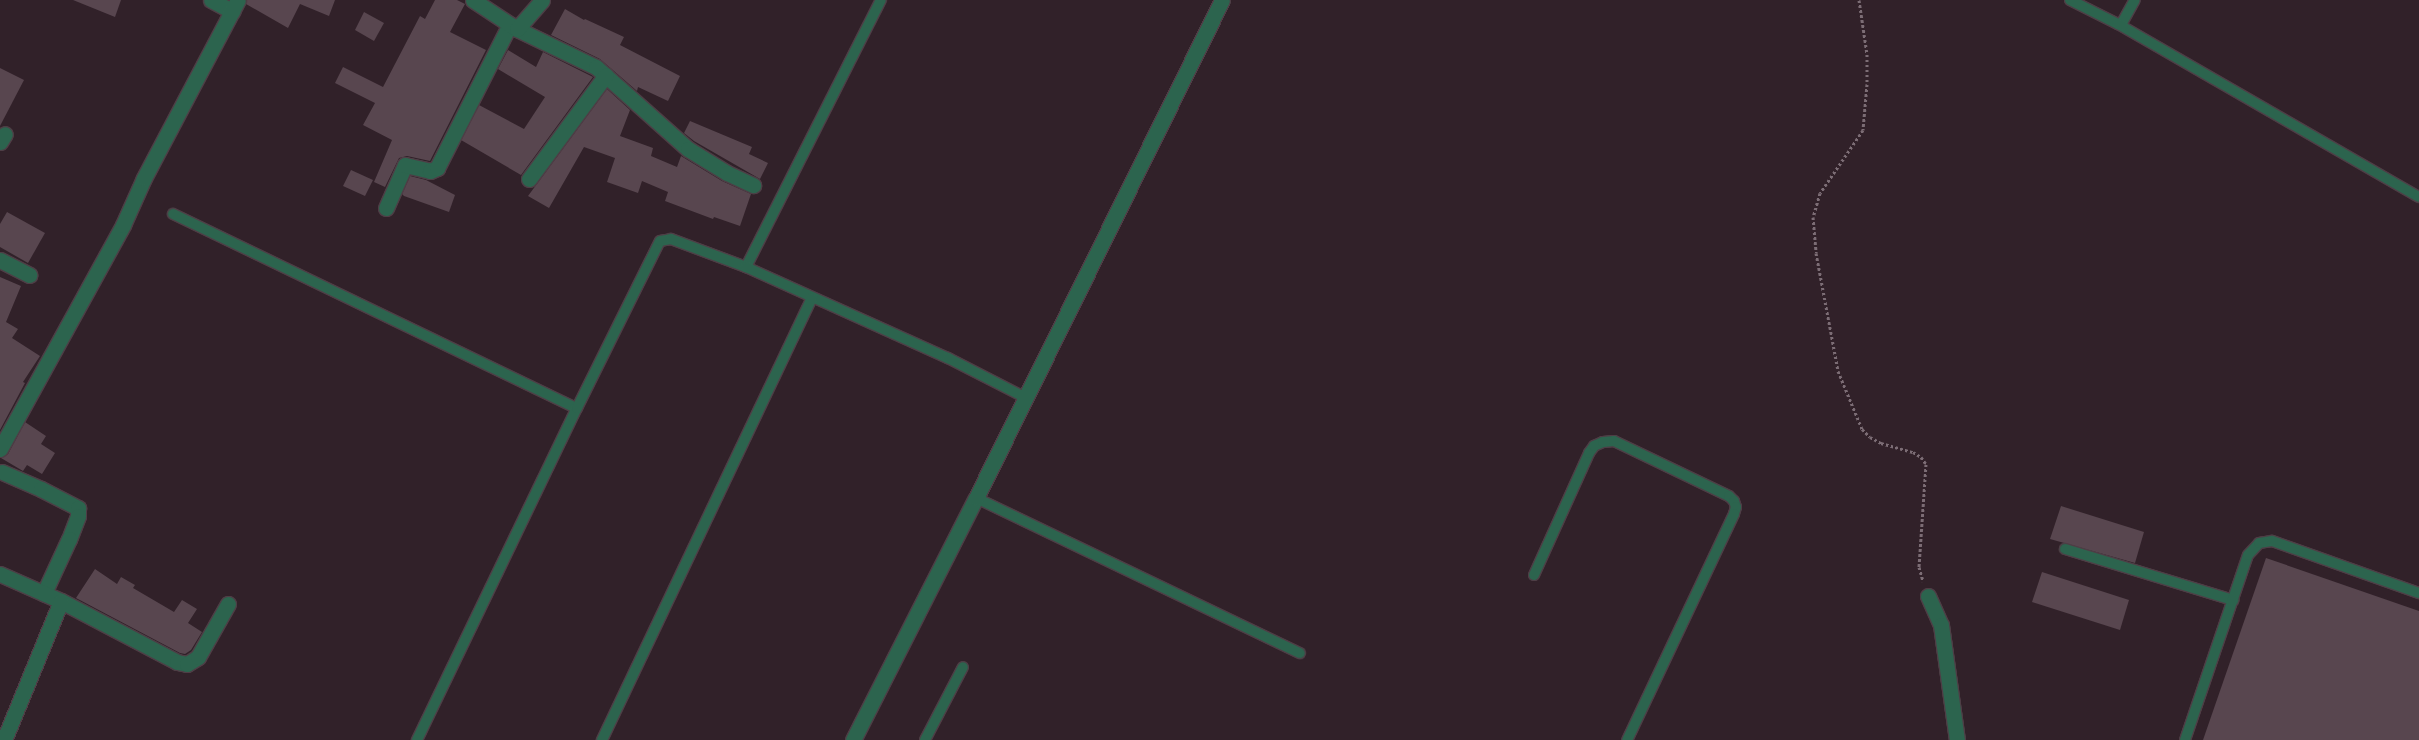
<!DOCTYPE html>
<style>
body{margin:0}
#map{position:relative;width:2419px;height:740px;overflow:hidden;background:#312129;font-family:"PT Serif",serif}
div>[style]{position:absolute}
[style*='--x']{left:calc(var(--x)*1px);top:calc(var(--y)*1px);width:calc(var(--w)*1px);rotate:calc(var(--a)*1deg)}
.building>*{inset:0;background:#58464f}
.path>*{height:3px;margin-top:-1.5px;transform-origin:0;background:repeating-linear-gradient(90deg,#7c6d75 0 2.5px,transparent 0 5px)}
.roads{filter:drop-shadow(1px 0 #4e3e46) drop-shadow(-1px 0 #4e3e46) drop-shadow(0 1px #4e3e46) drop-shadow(0 -1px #4e3e46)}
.service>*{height:10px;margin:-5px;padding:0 5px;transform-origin:5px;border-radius:5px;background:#2c644e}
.minor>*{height:15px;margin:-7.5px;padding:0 7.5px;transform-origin:7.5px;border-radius:7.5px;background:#2c644e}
.tertiary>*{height:15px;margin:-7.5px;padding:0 7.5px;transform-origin:7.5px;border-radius:7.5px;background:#2c644e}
span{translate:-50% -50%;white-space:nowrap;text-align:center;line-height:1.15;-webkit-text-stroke:4.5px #140d10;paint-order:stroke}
</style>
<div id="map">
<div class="building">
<i style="clip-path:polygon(73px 0,121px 0,115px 17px)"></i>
<i style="clip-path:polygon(247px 0,335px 0,329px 16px,300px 4px,288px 28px,246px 4px)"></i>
<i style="clip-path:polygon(435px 0,457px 0,465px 4px,450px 32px,486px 50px,430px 161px,407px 156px,399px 158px,385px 187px,374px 182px,392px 140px,363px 125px,375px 103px,335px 83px,343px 67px,383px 87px,420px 16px,425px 19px)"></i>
<i style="clip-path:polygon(565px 9px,584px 20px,585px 19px,624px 37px,620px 45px,680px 76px,668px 101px,638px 87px,637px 91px,600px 59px,551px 35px)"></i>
<i style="clip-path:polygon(364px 12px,384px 23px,374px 41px,355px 30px)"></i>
<i style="clip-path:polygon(508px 50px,536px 67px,543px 52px,593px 77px,521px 175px,461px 140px,479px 105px,524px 129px,545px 97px,498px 69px)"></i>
<i style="clip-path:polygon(0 68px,24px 80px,0 126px)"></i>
<i style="clip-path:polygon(607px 89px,630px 110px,620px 136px,653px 148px,651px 156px,677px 167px,681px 156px,722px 181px,751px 194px,740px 226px,714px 217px,713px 219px,665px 201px,668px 192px,642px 181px,638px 193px,607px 182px,615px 158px,584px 147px,549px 208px,528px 196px)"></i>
<i style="clip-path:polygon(690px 121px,752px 147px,749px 154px,768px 163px,760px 179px,694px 141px,684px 133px)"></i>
<i style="clip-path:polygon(351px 170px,373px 180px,365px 196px,343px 186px)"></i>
<i style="clip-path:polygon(410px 176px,426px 180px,455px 195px,449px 212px,404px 196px,402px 194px)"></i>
<i style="clip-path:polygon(7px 212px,45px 233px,28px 263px,0 247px,0 224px)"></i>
<i style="clip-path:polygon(0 277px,21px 286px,6px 322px,18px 329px,12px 338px,40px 356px,23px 382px,25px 383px,0 430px)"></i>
<i style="clip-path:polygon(25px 422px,46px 436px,41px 444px,55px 453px,42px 474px,27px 465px,23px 471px,1px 458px,8px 454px)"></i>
<i style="clip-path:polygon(2061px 506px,2144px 532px,2135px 563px,2050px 539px)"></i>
<i style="clip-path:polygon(2266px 558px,2419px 611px,2419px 740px,2203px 740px)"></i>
<i style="clip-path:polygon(95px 569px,117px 584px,121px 577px,135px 585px,133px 588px,174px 612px,182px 600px,197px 609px,188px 623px,202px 632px,191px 650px,185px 654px,180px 653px,76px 598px)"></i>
<i style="clip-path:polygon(2042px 572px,2129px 600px,2120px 630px,2032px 602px)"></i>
</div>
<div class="path">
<i style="--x:1859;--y:0;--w:55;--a:81.6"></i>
<i style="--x:1867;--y:54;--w:30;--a:90"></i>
<i style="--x:1867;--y:84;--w:46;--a:95"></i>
<i style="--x:1863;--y:130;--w:76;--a:124.3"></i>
<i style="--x:1820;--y:193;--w:25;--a:106"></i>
<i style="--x:1813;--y:217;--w:36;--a:85"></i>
<i style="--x:1816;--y:253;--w:120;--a:79.4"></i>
<i style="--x:1838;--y:371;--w:63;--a:67.5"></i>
<i style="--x:1862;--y:429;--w:11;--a:45"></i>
<i style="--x:1870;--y:437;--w:13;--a:29"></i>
<i style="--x:1881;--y:443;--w:33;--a:16"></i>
<i style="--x:1913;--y:452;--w:9;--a:32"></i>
<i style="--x:1921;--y:457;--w:9;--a:54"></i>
<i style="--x:1926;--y:464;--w:103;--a:93.9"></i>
<i style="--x:1919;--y:567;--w:15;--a:74"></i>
</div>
<div class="roads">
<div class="service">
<i style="--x:2070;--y:0;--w:54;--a:26.6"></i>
<i style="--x:2118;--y:24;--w:4;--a:-14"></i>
<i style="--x:2122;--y:23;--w:26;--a:-61"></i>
<i style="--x:2118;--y:24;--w:347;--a:29.9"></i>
<i style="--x:173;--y:214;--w:448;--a:25.7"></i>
<i style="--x:746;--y:267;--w:299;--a:-63.2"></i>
<i style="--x:976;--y:498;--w:359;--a:25.6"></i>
<i style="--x:2065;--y:549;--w:176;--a:16.9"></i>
<i style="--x:1534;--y:575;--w:134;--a:-65.7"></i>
<i style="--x:1589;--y:453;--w:9;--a:-54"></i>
<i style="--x:1594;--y:446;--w:10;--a:-24"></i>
<i style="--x:1603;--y:442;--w:11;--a:-5"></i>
<i style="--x:1614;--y:441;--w:127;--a:25.6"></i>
<i style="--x:1729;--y:496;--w:7;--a:45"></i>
<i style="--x:1734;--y:501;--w:6;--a:72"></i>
<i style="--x:1736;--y:507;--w:7;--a:106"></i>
<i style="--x:1734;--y:514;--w:250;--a:115.3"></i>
<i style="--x:417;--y:740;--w:369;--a:-64.3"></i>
<i style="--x:577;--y:408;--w:186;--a:-63.6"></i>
<i style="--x:660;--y:241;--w:11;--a:-10"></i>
<i style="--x:671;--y:239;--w:80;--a:20.5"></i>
<i style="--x:746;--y:267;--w:222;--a:24.3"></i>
<i style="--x:948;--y:358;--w:88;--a:27.1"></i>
<i style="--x:602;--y:740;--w:489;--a:-64.6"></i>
<i style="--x:925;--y:740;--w:82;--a:-62.5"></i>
<i style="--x:2185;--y:740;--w:195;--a:-71.2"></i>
<i style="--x:2248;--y:555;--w:16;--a:-47"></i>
<i style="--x:2259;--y:543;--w:13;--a:-9"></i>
<i style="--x:2272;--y:541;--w:156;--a:19.5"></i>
</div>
<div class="minor">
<i style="--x:211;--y:0;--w:24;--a:28"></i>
<i style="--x:517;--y:29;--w:88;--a:25.7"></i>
<i style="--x:596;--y:67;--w:123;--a:41.7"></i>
<i style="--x:688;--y:149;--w:46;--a:31.6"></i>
<i style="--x:727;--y:173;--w:29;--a:25"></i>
<i style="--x:0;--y:142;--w:9;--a:-58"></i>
<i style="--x:529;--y:179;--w:129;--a:-53.5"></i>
<i style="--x:386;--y:208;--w:47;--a:-66.2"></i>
<i style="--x:405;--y:165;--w:26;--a:13"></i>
<i style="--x:430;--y:171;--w:8;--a:-23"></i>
<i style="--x:437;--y:168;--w:161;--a:-63.1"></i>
<i style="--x:0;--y:260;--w:33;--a:27"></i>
<i style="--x:0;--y:449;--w:256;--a:-61.2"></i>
<i style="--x:123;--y:225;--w:51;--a:-65.9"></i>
<i style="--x:144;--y:178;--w:201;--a:-62.2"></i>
<i style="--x:2;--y:472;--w:43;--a:23.6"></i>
<i style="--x:41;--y:489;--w:42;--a:27.2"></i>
<i style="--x:78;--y:508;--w:8;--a:90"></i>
<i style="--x:78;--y:516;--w:25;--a:111"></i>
<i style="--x:69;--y:539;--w:60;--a:114.8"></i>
<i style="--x:0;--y:574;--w:67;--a:23.9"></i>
<i style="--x:61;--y:601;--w:131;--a:27.7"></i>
<i style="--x:177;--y:662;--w:10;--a:11"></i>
<i style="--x:187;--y:664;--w:13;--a:-32"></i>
<i style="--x:198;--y:657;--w:61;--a:-60.5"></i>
<i style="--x:1928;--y:596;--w:32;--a:66"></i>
<i style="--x:1941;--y:625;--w:116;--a:82.1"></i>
<i style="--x:4;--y:740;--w:150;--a:-67.7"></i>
</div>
<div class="tertiary">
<i style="--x:473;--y:0;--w:53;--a:33.4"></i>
<i style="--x:517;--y:29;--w:38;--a:-49"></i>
<i style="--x:853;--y:740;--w:271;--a:-63.1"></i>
<i style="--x:976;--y:498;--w:555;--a:-63.71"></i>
</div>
</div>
</div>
